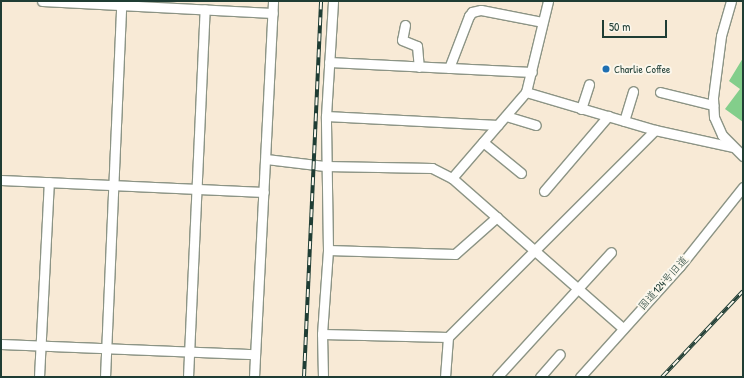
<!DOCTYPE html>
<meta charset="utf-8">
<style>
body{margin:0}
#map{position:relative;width:744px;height:378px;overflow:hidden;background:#f8ead6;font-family:"Patrick Hand","Klee One",sans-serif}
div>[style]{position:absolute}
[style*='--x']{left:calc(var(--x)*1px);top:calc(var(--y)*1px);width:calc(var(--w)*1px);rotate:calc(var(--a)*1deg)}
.green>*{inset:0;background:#83ce8b}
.roads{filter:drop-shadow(1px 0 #8c9485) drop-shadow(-1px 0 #8c9485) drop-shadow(0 1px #8c9485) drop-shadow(0 -1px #8c9485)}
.minor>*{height:9px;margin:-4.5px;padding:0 4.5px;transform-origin:4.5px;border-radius:4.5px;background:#fff}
.rail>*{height:4px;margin-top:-2px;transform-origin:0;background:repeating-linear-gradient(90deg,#fbf7ec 0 8px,#1f3d34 0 16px);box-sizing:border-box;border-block:1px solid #1f3d34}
.dots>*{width:11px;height:11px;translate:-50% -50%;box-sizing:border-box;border:2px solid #fbf7ec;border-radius:50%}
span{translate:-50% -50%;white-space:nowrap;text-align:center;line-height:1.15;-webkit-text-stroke:4px #fbf7ec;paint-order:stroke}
.poi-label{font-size:11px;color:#1f3d34}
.left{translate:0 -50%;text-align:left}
.street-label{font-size:11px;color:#1f3d34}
.frame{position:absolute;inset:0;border:2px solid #1f3d34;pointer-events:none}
.scale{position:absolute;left:602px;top:20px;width:65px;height:18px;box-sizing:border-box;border:2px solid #1f3d34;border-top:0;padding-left:5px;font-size:12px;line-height:14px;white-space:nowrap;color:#1f3d34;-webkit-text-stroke:3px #fbf7ec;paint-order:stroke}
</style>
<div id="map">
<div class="green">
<i style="clip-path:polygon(743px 58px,743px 122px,725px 109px,740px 89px,729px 81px)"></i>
</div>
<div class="roads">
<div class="minor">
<i style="--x:42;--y:1;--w:231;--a:3"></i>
<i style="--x:731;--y:1;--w:36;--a:106"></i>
<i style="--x:721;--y:36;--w:63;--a:97.4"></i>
<i style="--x:713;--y:98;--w:19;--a:87"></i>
<i style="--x:714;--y:117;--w:20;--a:66"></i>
<i style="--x:722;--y:135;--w:30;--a:45"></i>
<i style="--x:405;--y:25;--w:15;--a:101"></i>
<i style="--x:402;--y:40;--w:16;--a:22"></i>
<i style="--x:417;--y:46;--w:21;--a:85"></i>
<i style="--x:329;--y:62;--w:203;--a:2.8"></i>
<i style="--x:449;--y:68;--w:56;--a:-69"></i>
<i style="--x:469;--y:16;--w:5;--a:-53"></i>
<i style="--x:472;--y:12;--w:9;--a:-13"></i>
<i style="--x:481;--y:10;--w:62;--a:11.1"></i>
<i style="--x:526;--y:92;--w:134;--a:16.4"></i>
<i style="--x:655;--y:130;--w:79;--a:12.4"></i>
<i style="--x:660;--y:92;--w:55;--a:13.8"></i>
<i style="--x:581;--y:109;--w:26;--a:-72"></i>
<i style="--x:326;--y:116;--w:172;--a:3"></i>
<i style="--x:506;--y:116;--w:31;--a:17"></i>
<i style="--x:624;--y:121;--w:31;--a:-73"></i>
<i style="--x:483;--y:142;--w:49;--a:39.2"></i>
<i style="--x:266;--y:159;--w:59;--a:6.8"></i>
<i style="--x:325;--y:166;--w:107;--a:1.1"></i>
<i style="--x:432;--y:168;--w:22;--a:27"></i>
<i style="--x:452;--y:178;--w:227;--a:41.3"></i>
<i style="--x:452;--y:178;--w:113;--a:-49.3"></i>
<i style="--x:526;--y:92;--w:94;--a:-76.4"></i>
<i style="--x:1;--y:180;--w:263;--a:2.6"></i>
<i style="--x:544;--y:191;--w:99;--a:-49.5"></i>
<i style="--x:328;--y:250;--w:127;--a:1.8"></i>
<i style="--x:455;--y:254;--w:56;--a:-41.4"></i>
<i style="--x:322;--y:334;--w:126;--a:1.4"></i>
<i style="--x:1;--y:344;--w:254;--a:2.3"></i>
<i style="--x:39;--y:377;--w:195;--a:-87.1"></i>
<i style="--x:105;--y:377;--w:372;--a:-87.5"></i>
<i style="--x:188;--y:377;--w:368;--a:-87.4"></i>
<i style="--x:254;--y:377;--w:376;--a:-87.1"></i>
<i style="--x:323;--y:377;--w:43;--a:-91.3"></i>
<i style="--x:322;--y:334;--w:84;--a:-85.9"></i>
<i style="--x:328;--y:250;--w:134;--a:-90.9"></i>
<i style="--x:326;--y:116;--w:115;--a:-86.5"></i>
<i style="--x:445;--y:377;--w:40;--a:-85.7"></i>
<i style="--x:448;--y:337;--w:293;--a:-45"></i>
<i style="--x:497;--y:377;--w:169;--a:-47.6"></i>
<i style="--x:540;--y:377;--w:30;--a:-49"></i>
<i style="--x:580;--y:377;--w:149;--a:-48"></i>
<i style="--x:680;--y:266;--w:101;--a:-51.4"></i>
</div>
</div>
<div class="rail">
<i style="--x:304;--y:377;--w:376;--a:-87.4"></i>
<i style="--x:662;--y:377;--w:118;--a:-46.7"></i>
</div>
<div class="dots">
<i style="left:606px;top:69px;background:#1f6fb2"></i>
</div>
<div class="poi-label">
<span class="left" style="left:614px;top:69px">Charlie Coffee</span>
</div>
<div class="street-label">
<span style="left:663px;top:283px;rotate:-48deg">国道124号旧道</span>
</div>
<div class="frame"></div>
<div class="scale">50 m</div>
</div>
